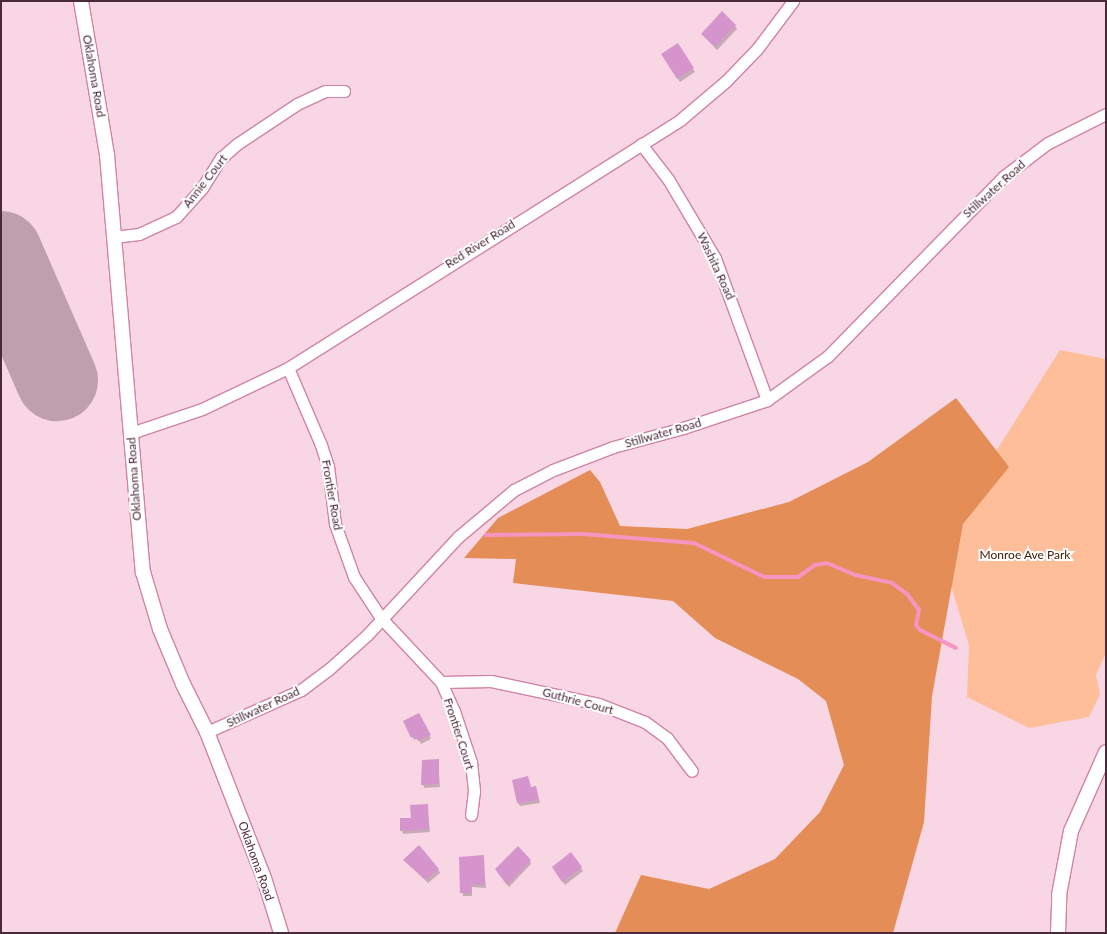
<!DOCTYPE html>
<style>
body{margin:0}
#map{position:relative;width:1107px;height:934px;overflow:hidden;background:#f8d6e4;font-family:Lato,sans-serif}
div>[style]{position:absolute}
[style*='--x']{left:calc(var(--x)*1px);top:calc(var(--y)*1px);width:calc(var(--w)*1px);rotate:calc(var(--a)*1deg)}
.built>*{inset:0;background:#fcc4dc}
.green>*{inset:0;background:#febe99}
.forest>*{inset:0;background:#e58d56}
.shadow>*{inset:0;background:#0003}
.stream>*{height:4px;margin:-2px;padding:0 2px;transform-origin:2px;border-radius:2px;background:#f695c2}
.runway>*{height:82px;margin:-41px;padding:0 41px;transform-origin:41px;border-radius:41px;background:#c09fad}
.building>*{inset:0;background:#d595cc}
.roads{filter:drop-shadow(1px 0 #d183a7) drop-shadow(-1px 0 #d183a7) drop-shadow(0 1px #d183a7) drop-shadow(0 -1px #d183a7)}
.minor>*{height:11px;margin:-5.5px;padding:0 5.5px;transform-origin:5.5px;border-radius:5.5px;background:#fff}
.tertiary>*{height:14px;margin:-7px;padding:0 7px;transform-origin:7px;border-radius:7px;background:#fff}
span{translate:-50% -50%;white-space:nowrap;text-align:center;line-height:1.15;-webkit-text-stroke:4px #fff;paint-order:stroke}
.street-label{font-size:12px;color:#4a2938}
.park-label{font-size:12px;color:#432009}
.frame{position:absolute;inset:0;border:2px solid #4a2938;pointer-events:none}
</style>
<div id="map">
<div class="built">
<i style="clip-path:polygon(1px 230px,66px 381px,44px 380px,1px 281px)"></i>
</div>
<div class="green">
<i style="clip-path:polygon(1060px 350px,1106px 359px,1106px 653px,1096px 675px,1100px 694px,1089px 717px,1029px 728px,967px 697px,969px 645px,938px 543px)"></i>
</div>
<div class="forest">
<i style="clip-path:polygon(956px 398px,1009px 467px,963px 524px,932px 696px,924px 822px,893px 933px,615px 933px,641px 875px,709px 889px,775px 859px,820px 812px,844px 765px,826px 701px,798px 679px,715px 638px,673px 601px,513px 583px,516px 559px,464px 558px,498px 518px,590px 470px,600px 482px,620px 526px,687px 529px,789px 502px,868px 462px)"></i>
</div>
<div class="shadow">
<i style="clip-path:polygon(735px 25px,737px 29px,717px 50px,702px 34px)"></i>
<i style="clip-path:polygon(678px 45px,695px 72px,680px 82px,662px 55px)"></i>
<i style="clip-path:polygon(419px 715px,431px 739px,421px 744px,418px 738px,414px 740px,405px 722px)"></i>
<i style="clip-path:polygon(438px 761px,440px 787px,424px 788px,423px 784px)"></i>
<i style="clip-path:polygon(535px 787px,540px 803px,520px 806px,518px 803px)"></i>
<i style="clip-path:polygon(427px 806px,430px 832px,403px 834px,402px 831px)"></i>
<i style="clip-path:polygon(571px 854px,583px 871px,565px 885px,553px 868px)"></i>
<i style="clip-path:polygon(483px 857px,486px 888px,472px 887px,472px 896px,463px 896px,460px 859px)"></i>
<i style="clip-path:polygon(530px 861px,531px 864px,509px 887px,498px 873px)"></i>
<i style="clip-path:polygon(407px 863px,438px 869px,440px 873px,428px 883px)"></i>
</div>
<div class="stream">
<i style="--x:486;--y:535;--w:97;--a:-0.6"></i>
<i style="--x:583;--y:534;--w:111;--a:4.6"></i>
<i style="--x:694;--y:543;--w:78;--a:25.9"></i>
<i style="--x:764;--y:577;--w:34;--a:0"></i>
<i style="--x:798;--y:577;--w:21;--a:-35"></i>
<i style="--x:815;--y:565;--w:12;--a:-9"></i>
<i style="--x:827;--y:563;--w:30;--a:23"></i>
<i style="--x:855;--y:575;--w:38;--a:12"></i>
<i style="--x:892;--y:583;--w:19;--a:36"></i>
<i style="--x:907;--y:594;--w:20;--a:53"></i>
<i style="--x:919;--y:610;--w:15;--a:101"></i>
<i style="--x:916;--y:625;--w:6;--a:51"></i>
<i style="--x:920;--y:630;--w:40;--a:26.6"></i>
</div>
<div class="runway">
<i style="--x:1;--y:252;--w:140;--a:66.4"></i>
</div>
<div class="building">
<i style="clip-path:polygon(722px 11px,736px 25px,715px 47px,701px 34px)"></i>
<i style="clip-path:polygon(678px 43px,694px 68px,677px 79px,661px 54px)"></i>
<i style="clip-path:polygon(419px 713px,431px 735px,418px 741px,415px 736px,411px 738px,403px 721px)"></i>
<i style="clip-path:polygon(439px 759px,439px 784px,421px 785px,422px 760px)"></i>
<i style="clip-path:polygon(528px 776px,531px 787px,536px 786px,539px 800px,517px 803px,512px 780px)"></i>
<i style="clip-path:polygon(428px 804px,429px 829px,400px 831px,400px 818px,411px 818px,410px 805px)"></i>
<i style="clip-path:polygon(419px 845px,439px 869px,426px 880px,403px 860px)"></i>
<i style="clip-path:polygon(518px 846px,531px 860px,507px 885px,495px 869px)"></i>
<i style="clip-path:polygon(571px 852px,582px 867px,562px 882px,552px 867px)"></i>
<i style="clip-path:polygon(484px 855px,485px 885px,471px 884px,471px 893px,460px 893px,459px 857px)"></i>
</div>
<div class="roads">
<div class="minor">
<i style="--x:641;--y:144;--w:44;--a:52.4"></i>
<i style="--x:668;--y:179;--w:92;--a:59.3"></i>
<i style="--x:715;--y:258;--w:151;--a:69.9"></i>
<i style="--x:114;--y:237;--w:25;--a:-7"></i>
<i style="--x:139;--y:234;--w:41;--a:-24.7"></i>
<i style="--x:176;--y:217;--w:39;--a:-48"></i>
<i style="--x:202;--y:188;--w:36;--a:-58"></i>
<i style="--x:221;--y:158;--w:21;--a:-41"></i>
<i style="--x:237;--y:144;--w:72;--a:-33.7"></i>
<i style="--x:297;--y:104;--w:31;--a:-25"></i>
<i style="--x:325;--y:91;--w:19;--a:0"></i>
<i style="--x:288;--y:368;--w:84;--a:66.8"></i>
<i style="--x:321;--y:445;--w:22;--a:72"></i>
<i style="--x:328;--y:466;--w:58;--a:83.1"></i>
<i style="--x:335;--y:524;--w:56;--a:70.3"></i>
<i style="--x:354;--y:577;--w:49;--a:56.6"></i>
<i style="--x:381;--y:618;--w:88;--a:46.8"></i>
<i style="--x:441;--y:682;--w:32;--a:66"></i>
<i style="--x:454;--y:711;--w:54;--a:71.6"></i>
<i style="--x:471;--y:762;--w:29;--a:84"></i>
<i style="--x:474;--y:791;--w:24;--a:97"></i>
<i style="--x:131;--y:433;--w:75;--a:-18.7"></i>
<i style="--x:202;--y:409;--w:95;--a:-25.5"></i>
<i style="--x:288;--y:368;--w:464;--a:-32.3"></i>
<i style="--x:680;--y:120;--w:60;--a:-40.3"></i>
<i style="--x:726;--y:81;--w:45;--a:-45.9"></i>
<i style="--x:757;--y:49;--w:60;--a:-53.1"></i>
<i style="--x:441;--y:682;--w:50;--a:-1.1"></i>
<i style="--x:491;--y:681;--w:110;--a:12"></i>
<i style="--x:599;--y:704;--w:49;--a:21.4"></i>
<i style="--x:645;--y:722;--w:27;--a:36"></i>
<i style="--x:667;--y:738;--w:41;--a:52.9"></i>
<i style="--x:207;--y:732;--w:103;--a:-24.1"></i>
<i style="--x:301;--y:690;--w:34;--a:-37"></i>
<i style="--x:328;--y:670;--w:52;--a:-41.9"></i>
<i style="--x:367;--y:635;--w:134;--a:-47.1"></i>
<i style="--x:458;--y:537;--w:73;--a:-40"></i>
<i style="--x:514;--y:490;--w:44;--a:-27.1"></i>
<i style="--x:553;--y:470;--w:64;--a:-21"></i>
<i style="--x:613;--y:447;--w:73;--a:-15.2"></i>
<i style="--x:683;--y:428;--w:89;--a:-18.4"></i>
<i style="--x:767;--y:400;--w:75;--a:-35.8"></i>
<i style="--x:828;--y:356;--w:250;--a:-45.6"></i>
<i style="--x:1003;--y:177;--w:56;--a:-37.1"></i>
<i style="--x:1048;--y:143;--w:65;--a:-26.6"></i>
</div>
<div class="tertiary">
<i style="--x:81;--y:1;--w:156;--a:80.4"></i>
<i style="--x:107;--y:155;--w:419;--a:85.1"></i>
<i style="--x:143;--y:572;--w:59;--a:73.4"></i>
<i style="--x:160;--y:629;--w:60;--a:67.3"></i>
<i style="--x:183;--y:684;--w:54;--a:63.4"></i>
<i style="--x:207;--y:732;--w:157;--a:68.7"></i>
<i style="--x:264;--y:878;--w:58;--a:72.8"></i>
<i style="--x:1058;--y:933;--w:38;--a:-88"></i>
<i style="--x:1059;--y:895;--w:65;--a:-79.4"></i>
<i style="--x:1071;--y:831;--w:86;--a:-66.1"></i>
</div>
</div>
<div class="street-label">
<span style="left:94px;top:76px;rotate:80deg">Oklahoma Road</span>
<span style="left:205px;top:181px;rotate:-52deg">Annie Court</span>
<span style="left:994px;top:189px;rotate:-42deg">Stillwater Road</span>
<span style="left:480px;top:244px;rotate:-32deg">Red River Road</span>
<span style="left:716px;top:266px;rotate:65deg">Washita Road</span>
<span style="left:663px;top:433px;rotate:-16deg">Stillwater Road</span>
<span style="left:134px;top:479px;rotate:-94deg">Oklahoma Road</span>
<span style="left:332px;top:495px;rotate:80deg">Frontier Road</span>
<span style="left:578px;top:701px;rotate:15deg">Guthrie Court</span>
<span style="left:263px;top:707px;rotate:-25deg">Stillwater Road</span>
<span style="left:459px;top:734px;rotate:72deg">Frontier Court</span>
<span style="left:256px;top:861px;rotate:70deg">Oklahoma Road</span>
</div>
<div class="park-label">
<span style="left:1025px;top:555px">Monroe Ave Park</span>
</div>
<div class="frame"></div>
</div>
